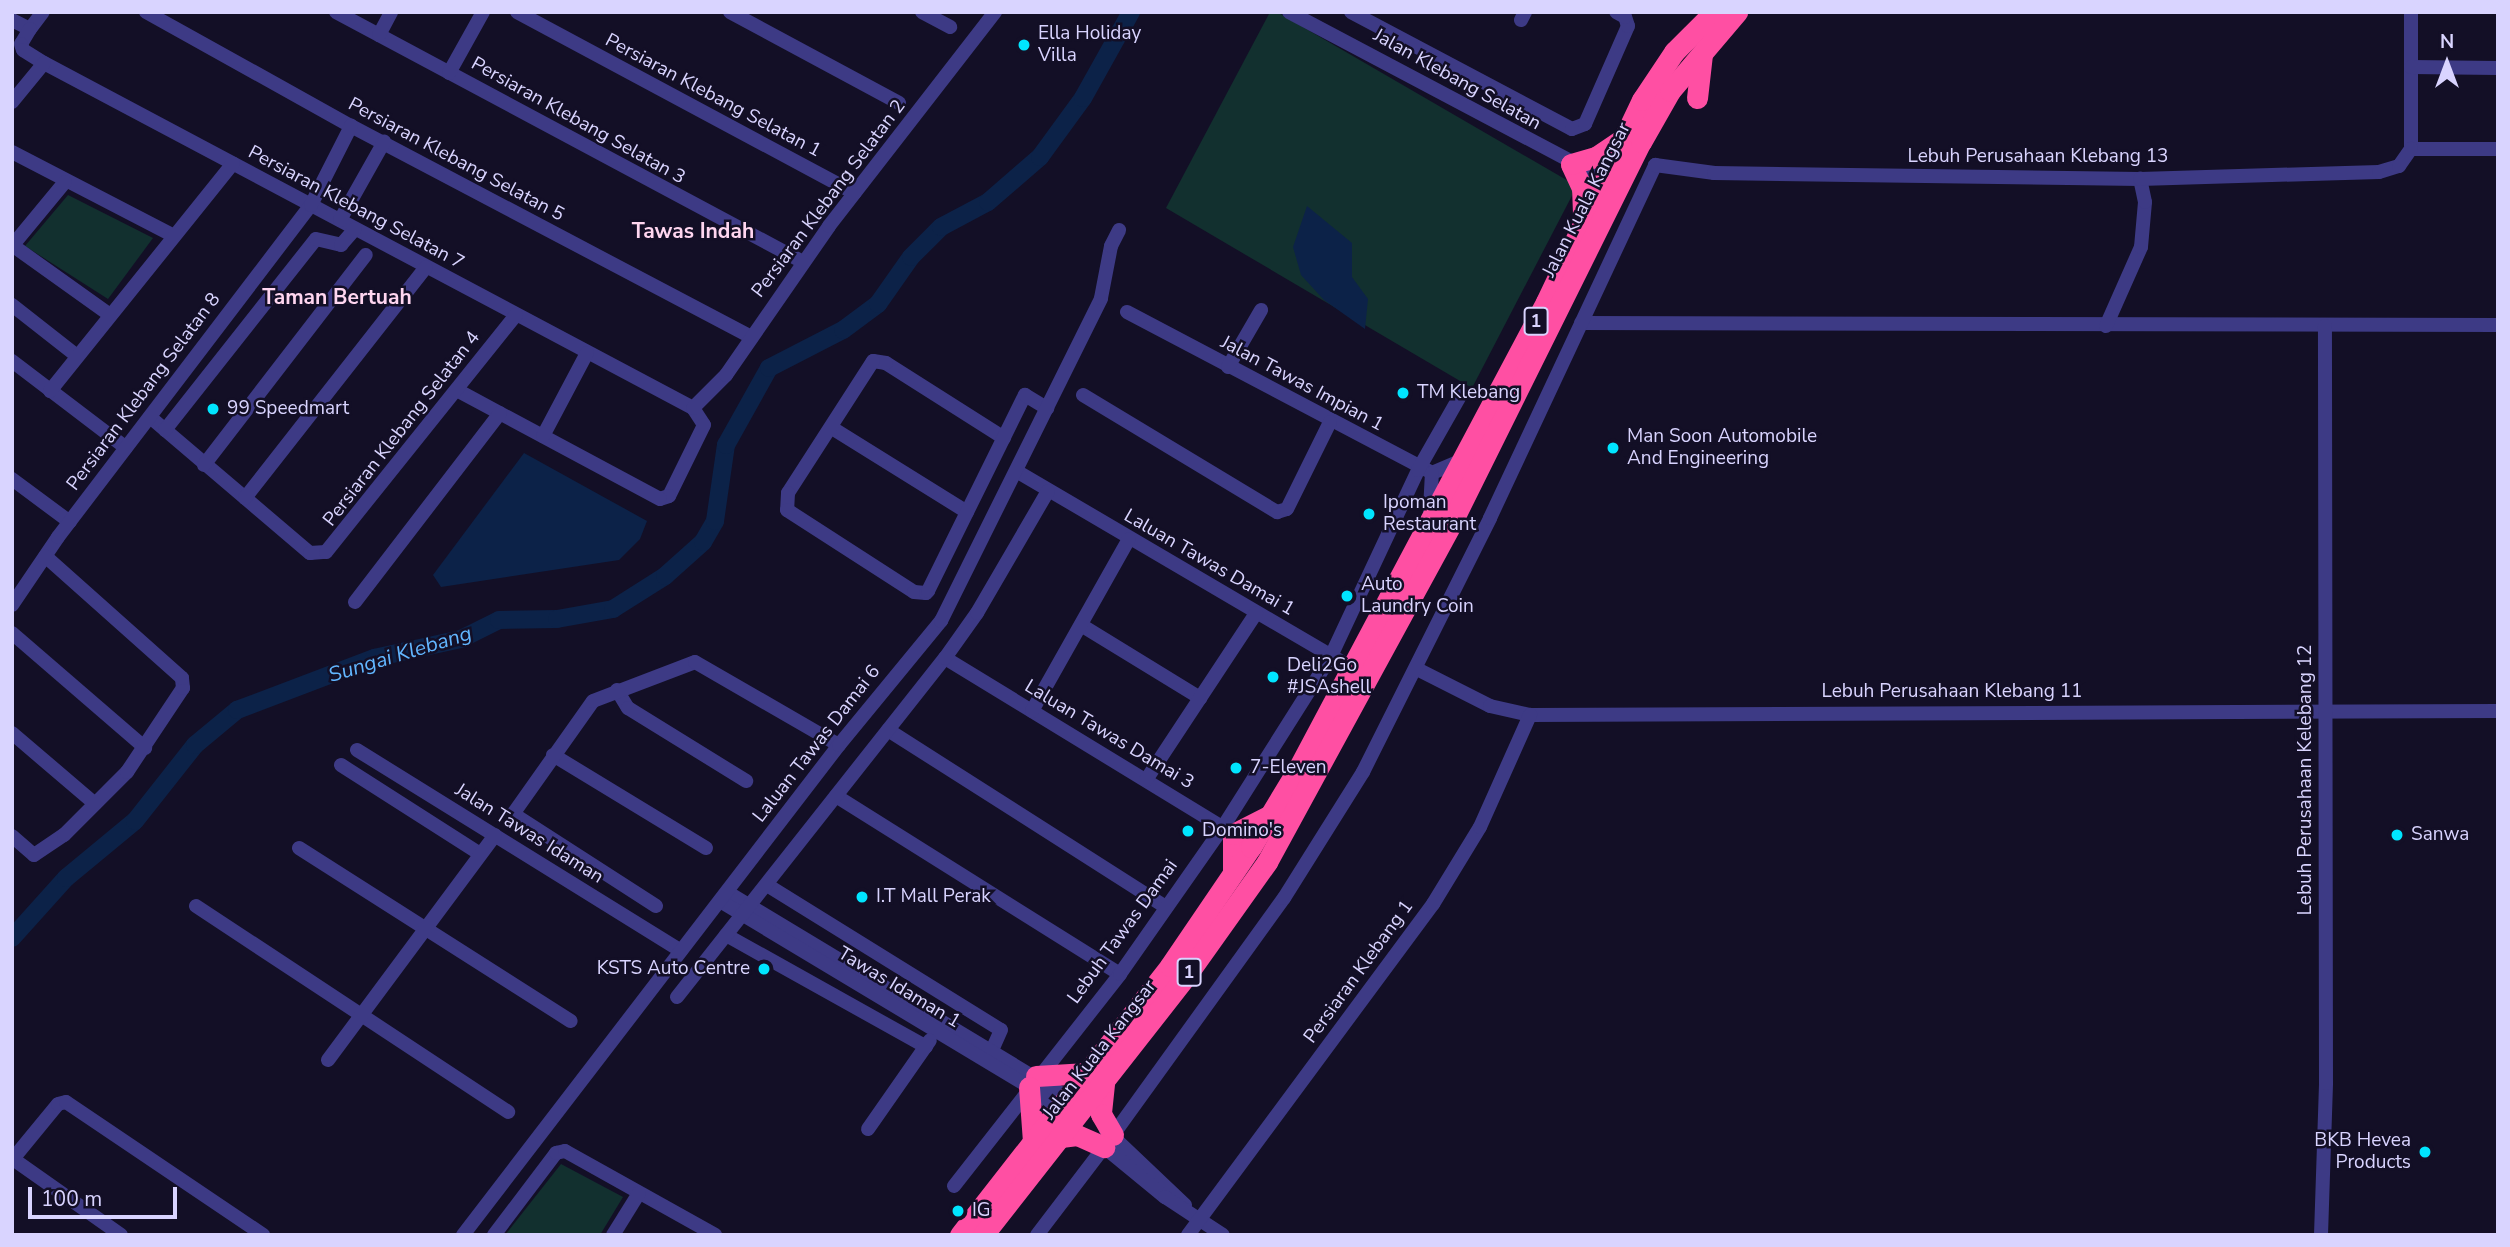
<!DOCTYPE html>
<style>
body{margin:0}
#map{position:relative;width:2510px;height:1247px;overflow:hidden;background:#130f26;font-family:"Nunito Sans",sans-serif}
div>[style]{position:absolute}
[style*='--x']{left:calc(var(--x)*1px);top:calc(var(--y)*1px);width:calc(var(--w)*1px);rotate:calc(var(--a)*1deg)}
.green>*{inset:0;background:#12302f}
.water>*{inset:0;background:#0c2248}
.river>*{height:18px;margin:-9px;padding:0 9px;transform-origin:9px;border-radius:9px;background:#0c2248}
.minor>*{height:14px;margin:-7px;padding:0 7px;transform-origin:7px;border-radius:7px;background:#3d3a85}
.highway>*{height:21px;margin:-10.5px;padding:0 10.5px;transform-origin:10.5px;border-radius:10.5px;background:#ff4fa3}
.dots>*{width:19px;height:19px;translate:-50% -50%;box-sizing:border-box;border:4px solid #130f26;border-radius:50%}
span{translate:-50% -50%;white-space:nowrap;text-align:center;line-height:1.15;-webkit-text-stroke:5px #130f26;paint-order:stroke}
.shield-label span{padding:2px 5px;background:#130f26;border:2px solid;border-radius:5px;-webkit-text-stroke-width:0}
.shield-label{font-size:18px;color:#d9d4ff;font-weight:700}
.poi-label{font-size:19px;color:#d9d4ff}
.left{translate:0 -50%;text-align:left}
.right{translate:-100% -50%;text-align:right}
.street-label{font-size:19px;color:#d9d4ff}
.neighbourhood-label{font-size:21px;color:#ffd6f0;font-weight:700}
.water-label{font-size:21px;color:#62b6ff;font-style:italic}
.frame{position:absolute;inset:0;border:14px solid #d9d4ff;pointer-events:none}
.north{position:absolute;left:2412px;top:28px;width:70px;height:70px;-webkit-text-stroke:5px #130f26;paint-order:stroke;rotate:0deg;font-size:19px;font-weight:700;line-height:28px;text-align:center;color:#d9d4ff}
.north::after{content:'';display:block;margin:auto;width:24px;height:32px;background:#d9d4ff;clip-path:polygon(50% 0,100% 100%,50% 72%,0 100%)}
.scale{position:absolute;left:28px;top:1187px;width:149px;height:32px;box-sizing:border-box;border:4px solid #d9d4ff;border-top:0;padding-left:9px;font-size:21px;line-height:24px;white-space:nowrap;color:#d9d4ff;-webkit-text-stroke:5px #130f26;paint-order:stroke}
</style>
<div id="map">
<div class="green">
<i style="clip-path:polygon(1270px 12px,1277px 12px,1577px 186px,1472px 388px,1166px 208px)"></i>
<i style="clip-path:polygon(68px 195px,153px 238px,108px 299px,25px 246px)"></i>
<i style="clip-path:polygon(561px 1164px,623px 1197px,600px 1235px,505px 1235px)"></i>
</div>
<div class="water">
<i style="clip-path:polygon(1307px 206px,1352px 243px,1352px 277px,1368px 299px,1365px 329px,1324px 300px,1301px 275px,1293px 247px)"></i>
<i style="clip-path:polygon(524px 453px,647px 521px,640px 539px,619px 560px,441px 587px,433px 575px)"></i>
</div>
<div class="river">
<i style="--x:12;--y:938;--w:81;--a:-48"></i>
<i style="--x:66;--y:878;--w:89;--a:-39.6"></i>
<i style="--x:135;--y:821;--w:97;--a:-51.7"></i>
<i style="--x:195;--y:745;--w:55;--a:-39.8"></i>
<i style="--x:237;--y:710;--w:147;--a:-20.8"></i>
<i style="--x:374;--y:658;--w:89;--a:-12.3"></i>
<i style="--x:461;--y:639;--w:42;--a:-26.6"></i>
<i style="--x:499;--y:620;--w:58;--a:-1"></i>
<i style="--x:557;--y:619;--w:57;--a:-10.1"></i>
<i style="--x:613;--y:609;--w:62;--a:-32.4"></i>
<i style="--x:665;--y:576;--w:51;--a:-41.8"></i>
<i style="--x:703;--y:542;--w:24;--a:-60"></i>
<i style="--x:715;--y:521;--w:77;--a:-81.8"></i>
<i style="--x:726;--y:445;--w:88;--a:-60.8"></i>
<i style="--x:769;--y:368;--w:83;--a:-27.2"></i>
<i style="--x:843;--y:330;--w:44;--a:-36.6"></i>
<i style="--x:878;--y:304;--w:57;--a:-54.9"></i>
<i style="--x:911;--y:257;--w:42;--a:-45"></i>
<i style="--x:941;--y:227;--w:53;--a:-28"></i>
<i style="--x:988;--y:202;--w:69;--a:-40.9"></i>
<i style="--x:1040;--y:157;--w:73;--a:-53.9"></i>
<i style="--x:1083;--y:98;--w:98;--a:-60.8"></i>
</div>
<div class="minor">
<i style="--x:146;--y:12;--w:235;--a:29.1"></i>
<i style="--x:351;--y:126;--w:453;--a:27.8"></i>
<i style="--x:336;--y:12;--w:530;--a:28.16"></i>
<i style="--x:517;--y:12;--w:383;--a:28.2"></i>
<i style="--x:730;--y:12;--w:192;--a:28.3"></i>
<i style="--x:922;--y:12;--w:32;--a:28"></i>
<i style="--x:1289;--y:12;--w:359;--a:27.9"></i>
<i style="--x:1351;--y:12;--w:250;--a:27.9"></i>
<i style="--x:1572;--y:129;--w:14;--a:-21"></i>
<i style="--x:1585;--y:124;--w:107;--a:-66.3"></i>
<i style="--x:1628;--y:26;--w:9;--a:-108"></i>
<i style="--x:1625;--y:17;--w:10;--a:-151"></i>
<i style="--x:2411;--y:12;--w:137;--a:90"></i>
<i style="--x:12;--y:20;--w:20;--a:27"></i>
<i style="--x:30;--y:29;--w:21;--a:-53"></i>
<i style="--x:1521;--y:20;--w:9;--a:-63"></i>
<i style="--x:30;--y:29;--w:17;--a:121"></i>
<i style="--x:21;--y:44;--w:6;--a:72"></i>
<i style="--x:23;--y:50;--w:25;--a:32"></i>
<i style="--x:44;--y:63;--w:735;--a:27.99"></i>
<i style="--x:693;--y:408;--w:20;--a:57"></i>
<i style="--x:704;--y:425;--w:79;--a:116.2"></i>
<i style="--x:669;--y:496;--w:9;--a:162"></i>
<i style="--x:660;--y:499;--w:228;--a:-151.8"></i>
<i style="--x:379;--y:35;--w:26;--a:-62"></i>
<i style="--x:2411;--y:67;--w:87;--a:0.7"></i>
<i style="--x:449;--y:73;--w:70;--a:-60.9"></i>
<i style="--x:12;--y:102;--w:50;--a:-50.6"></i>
<i style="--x:2411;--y:149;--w:87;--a:0"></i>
<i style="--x:12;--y:152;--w:182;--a:27.4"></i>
<i style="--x:340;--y:220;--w:90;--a:-60.6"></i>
<i style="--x:12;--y:245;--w:120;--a:35.5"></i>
<i style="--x:12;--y:246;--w:83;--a:-50.4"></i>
<i style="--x:12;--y:305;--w:83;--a:38.1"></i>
<i style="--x:1127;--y:312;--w:345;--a:27.8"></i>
<i style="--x:1432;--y:473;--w:30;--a:-23"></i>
<i style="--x:1581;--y:323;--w:917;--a:0.12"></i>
<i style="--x:2106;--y:326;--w:86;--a:-66.1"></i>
<i style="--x:2141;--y:247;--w:45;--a:-84.9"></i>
<i style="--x:2145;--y:202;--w:24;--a:-102"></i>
<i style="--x:12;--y:361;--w:143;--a:37.3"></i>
<i style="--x:1228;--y:367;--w:66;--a:-59.9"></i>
<i style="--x:50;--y:391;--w:292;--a:-51.2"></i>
<i style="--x:1083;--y:395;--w:227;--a:31.1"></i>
<i style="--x:1277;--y:512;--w:10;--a:-17"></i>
<i style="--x:1287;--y:509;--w:97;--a:-63.7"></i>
<i style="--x:693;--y:408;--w:47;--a:-45"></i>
<i style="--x:726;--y:375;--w:181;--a:-55.3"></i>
<i style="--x:829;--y:226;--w:271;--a:-52.2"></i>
<i style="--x:150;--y:417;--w:210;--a:40.4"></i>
<i style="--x:310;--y:553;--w:16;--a:-4"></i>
<i style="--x:326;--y:552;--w:304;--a:-51.3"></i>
<i style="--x:832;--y:428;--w:159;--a:31.9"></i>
<i style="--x:165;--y:430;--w:243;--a:-51.7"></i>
<i style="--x:316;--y:239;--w:26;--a:13"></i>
<i style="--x:341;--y:245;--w:21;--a:-49"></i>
<i style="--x:543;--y:436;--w:94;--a:-62.1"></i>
<i style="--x:1004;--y:438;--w:140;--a:-147.6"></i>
<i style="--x:886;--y:363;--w:13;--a:-171"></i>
<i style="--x:873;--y:361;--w:157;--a:122.8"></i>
<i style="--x:788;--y:493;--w:17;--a:93"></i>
<i style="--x:787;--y:510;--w:151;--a:32.8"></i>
<i style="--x:914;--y:592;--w:12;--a:5"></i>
<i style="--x:926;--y:593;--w:3;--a:-45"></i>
<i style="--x:928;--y:591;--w:219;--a:-63.7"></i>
<i style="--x:1025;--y:395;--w:26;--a:31"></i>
<i style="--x:204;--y:465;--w:265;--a:-52.4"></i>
<i style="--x:1018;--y:472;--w:386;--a:30.4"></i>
<i style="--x:12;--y:479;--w:72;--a:36.6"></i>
<i style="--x:245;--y:498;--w:293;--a:-51.9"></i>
<i style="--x:1430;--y:510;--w:37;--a:-87"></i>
<i style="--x:355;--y:602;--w:238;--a:-52.5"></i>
<i style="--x:12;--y:605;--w:82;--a:-55.9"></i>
<i style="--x:58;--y:537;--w:417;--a:-52.7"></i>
<i style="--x:311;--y:205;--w:89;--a:-63.1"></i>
<i style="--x:1081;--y:625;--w:140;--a:31.5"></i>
<i style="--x:12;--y:633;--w:176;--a:40.8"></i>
<i style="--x:945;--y:658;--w:334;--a:31.4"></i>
<i style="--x:1417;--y:669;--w:82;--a:26.9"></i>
<i style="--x:1490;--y:706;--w:41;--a:12.7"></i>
<i style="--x:1530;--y:715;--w:968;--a:-0.24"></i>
<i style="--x:617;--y:690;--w:21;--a:59"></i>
<i style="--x:628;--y:708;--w:139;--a:31.7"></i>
<i style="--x:1032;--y:711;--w:197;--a:-60.6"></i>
<i style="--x:888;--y:730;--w:330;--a:32.5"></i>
<i style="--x:12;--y:733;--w:109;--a:40.5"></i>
<i style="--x:357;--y:750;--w:381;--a:31.8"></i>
<i style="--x:553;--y:755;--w:179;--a:31.3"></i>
<i style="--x:341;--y:765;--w:165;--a:32.6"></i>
<i style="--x:1146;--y:780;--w:200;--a:-56.6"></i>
<i style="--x:836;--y:796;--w:335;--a:32.1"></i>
<i style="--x:12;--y:836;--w:29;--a:41"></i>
<i style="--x:34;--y:855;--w:36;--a:-34"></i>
<i style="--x:64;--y:835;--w:89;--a:-45"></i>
<i style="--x:127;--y:772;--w:101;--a:-56.3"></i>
<i style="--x:183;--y:688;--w:10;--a:-96"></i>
<i style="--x:182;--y:678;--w:183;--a:-138.3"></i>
<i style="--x:299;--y:848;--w:322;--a:32.5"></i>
<i style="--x:767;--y:885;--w:275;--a:31.8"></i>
<i style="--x:1001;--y:1030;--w:24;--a:114"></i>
<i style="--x:727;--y:892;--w:403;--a:31.1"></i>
<i style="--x:720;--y:901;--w:361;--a:31"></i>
<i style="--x:1029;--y:1087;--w:44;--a:37.6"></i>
<i style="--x:196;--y:906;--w:374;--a:33.4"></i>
<i style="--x:656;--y:906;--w:170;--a:-147.2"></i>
<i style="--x:513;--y:814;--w:138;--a:-54.7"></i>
<i style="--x:593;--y:701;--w:109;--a:-20.9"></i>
<i style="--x:695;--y:662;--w:166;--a:30"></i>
<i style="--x:726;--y:935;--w:229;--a:29.2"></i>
<i style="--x:677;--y:997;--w:432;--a:-51.7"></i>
<i style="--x:945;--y:658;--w:55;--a:-54.6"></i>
<i style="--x:977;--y:613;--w:141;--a:-59.8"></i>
<i style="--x:328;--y:1060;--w:280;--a:-53.4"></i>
<i style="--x:868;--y:1129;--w:108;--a:-55.1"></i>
<i style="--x:1106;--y:1130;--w:109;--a:43.5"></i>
<i style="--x:1113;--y:1135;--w:292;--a:-54.2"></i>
<i style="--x:1284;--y:898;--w:149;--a:-57.9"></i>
<i style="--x:1363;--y:772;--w:284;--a:-63.4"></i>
<i style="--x:1490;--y:518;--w:390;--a:-64.9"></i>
<i style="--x:1655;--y:165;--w:60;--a:7.7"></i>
<i style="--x:1714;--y:173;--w:426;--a:0.8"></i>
<i style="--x:2140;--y:179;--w:239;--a:-1.7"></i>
<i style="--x:2379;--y:172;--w:21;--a:-17"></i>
<i style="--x:2399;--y:166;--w:21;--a:-55"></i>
<i style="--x:1098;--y:1142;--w:87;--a:39.4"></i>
<i style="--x:1165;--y:1197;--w:69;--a:33.2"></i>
<i style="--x:13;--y:1159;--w:132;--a:35.1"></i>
<i style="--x:12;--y:1160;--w:72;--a:-50.6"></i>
<i style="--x:58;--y:1104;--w:8;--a:-14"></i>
<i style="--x:66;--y:1102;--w:238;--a:34"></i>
<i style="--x:954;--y:1186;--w:269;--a:-51.9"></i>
<i style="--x:1120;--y:974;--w:179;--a:-55"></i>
<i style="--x:1223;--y:827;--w:202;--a:-57.7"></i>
<i style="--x:1331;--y:656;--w:205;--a:-64.9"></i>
<i style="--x:1418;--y:470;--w:85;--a:-60.4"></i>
<i style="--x:463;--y:1235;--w:618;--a:-52.5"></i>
<i style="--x:839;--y:745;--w:161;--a:-50.6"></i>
<i style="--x:941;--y:621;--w:360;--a:-63.6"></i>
<i style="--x:1101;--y:298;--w:53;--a:-79.1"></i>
<i style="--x:1111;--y:246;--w:18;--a:-63"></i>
<i style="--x:494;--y:1235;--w:103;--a:-52.9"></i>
<i style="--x:556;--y:1153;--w:9;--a:-13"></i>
<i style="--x:565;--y:1151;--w:172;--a:29.2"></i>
<i style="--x:613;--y:1235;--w:49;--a:-58.2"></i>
<i style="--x:1037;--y:1235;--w:111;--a:-52.7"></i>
<i style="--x:1188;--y:1235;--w:412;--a:-53.5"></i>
<i style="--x:1433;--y:904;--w:90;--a:-58.6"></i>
<i style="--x:1480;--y:827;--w:123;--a:-65.9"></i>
<i style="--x:2321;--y:1235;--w:152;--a:-88.1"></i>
<i style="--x:2326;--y:1083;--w:757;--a:-90.08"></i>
</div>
<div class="highway">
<i style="--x:1697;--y:98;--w:44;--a:-83.5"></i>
<i style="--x:1583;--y:214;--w:26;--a:-92"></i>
<i style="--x:1582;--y:188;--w:26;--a:-115"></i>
<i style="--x:1571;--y:164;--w:26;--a:-16"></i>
<i style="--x:1596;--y:157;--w:29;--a:-34"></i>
<i style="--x:1233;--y:872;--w:38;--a:-90"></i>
<i style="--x:1233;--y:834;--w:38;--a:-27"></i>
<i style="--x:1036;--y:1076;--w:51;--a:-3.4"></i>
<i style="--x:1104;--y:1084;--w:30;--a:96"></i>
<i style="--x:1101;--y:1114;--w:24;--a:60"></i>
<i style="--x:1029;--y:1087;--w:55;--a:85.8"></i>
<i style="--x:1061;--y:1137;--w:16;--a:-7"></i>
<i style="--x:1077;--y:1135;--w:30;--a:24"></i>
<i style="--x:960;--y:1235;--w:341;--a:-52"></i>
<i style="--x:1170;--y:966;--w:144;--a:-55.8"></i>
<i style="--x:1251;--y:847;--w:93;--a:-59"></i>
<i style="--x:1299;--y:767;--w:527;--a:-62.02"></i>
<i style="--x:1546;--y:302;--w:224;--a:-64.6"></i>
<i style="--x:1642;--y:100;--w:58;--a:-56.3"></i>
<i style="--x:1674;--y:52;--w:57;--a:-45"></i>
<i style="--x:983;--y:1235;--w:329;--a:-51.9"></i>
<i style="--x:1186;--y:976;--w:140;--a:-54.6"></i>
<i style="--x:1267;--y:862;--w:385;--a:-61.4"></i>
<i style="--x:1451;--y:524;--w:427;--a:-63.6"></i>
<i style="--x:1641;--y:142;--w:59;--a:-60.4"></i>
<i style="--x:1670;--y:91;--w:104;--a:-49.7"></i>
</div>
<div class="dots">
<i style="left:1024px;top:45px;background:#00e5ff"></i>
<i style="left:1403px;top:393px;background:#00e5ff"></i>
<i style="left:213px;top:409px;background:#00e5ff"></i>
<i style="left:1613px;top:448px;background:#00e5ff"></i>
<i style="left:1369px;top:514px;background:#00e5ff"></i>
<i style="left:1347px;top:596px;background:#00e5ff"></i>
<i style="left:1273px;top:677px;background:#00e5ff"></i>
<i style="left:1236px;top:768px;background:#00e5ff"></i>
<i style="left:1188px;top:831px;background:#00e5ff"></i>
<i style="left:2397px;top:835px;background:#00e5ff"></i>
<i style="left:862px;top:897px;background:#00e5ff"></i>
<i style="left:764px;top:969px;background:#00e5ff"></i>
<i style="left:2425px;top:1152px;background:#00e5ff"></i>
<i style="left:958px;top:1211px;background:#00e5ff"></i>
</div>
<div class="shield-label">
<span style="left:1536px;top:321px">1</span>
<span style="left:1189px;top:972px">1</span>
</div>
<div class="poi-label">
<span class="left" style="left:1038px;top:45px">Ella Holiday<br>Villa</span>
<span class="left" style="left:1417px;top:393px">TM Klebang</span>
<span class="left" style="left:227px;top:409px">99 Speedmart</span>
<span class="left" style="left:1627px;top:448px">Man Soon Automobile<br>And Engineering</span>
<span class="left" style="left:1383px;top:514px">Ipoman<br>Restaurant</span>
<span class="left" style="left:1361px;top:596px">Auto<br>Laundry Coin</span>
<span class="left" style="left:1287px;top:677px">Deli2Go<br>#JSAshell</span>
<span class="left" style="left:1250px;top:768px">7-Eleven</span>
<span class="left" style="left:1202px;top:831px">Domino's</span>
<span class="left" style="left:2411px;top:835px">Sanwa</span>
<span class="left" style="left:876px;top:897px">I.T Mall Perak</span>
<span class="right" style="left:750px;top:969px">KSTS Auto Centre</span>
<span class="right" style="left:2411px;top:1152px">BKB Hevea<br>Products</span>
<span class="left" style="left:972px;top:1211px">IG</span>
</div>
<div class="street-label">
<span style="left:1457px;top:80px;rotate:29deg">Jalan Klebang Selatan</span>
<span style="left:713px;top:96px;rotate:28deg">Persiaran Klebang Selatan 1</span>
<span style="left:578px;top:121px;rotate:29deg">Persiaran Klebang Selatan 3</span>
<span style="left:2038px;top:157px">Lebuh Perusahaan Klebang 13</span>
<span style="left:456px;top:160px;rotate:28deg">Persiaran Klebang Selatan 5</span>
<span style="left:829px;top:199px;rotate:-53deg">Persiaran Klebang Selatan 2</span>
<span style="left:1587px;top:200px;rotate:-63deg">Jalan Kuala Kangsar</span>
<span style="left:356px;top:208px;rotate:28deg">Persiaran Klebang Selatan 7</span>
<span style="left:1302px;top:384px;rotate:28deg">Jalan Tawas Impian 1</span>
<span style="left:144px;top:392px;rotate:-53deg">Persiaran Klebang Selatan 8</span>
<span style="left:402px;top:429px;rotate:-52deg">Persiaran Klebang Selatan 4</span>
<span style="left:1209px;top:563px;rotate:30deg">Laluan Tawas Damai 1</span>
<span style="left:1952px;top:692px">Lebuh Perusahaan Klebang 11</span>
<span style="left:1109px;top:735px;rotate:31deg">Laluan Tawas Damai 3</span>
<span style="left:817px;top:744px;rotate:-52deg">Laluan Tawas Damai 6</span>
<span style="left:2306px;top:780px;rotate:-90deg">Lebuh Perusahaan Kelebang 12</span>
<span style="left:529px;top:834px;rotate:32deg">Jalan Tawas Idaman</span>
<span style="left:1123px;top:932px;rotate:-54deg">Lebuh Tawas Damai</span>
<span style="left:1359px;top:972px;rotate:-54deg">Persiaran Klebang 1</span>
<span style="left:899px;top:988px;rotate:31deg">Tawas Idaman 1</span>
<span style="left:1100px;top:1050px;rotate:-52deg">Jalan Kuala Kangsar</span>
</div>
<div class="neighbourhood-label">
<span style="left:693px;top:231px">Tawas Indah</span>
<span style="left:337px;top:297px">Taman Bertuah</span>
</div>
<div class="water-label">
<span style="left:400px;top:654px;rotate:-17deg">Sungai Klebang</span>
</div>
<div class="frame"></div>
<div class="north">N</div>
<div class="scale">100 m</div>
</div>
